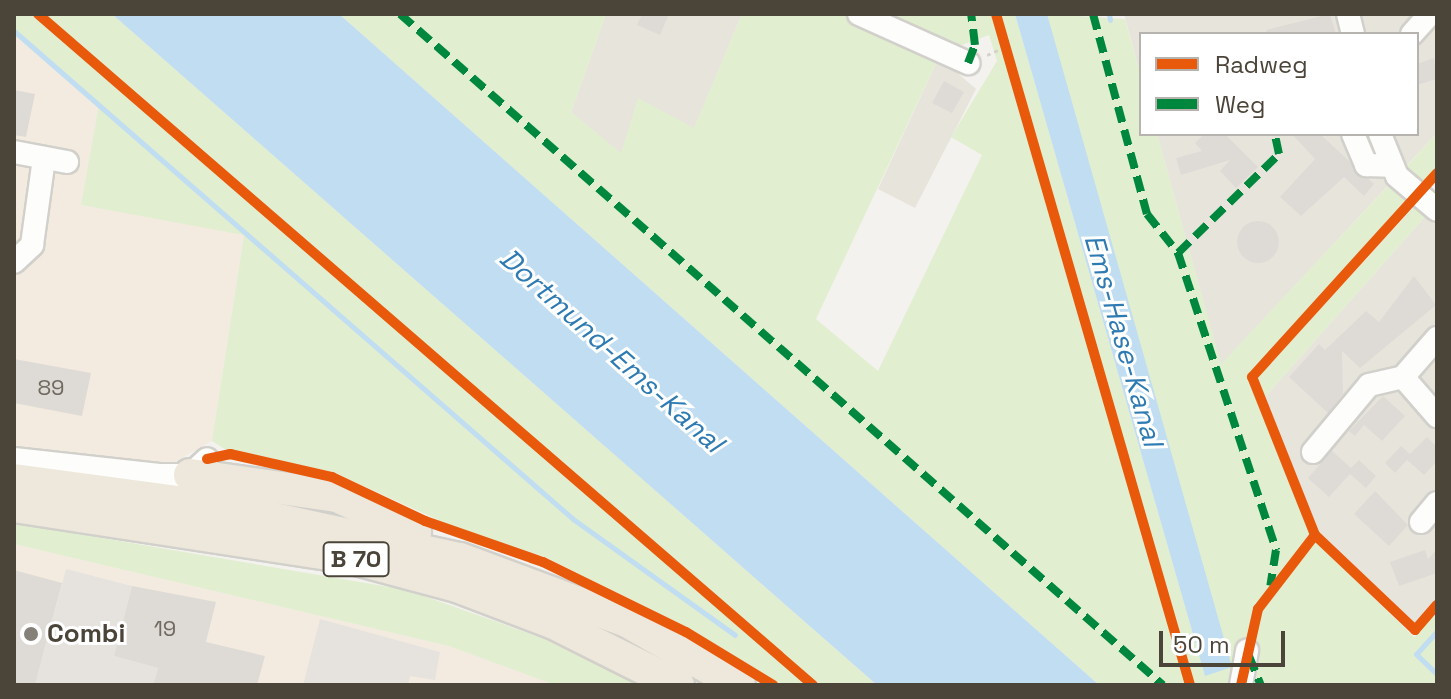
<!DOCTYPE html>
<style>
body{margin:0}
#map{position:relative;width:1451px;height:699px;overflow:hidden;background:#f4f2ee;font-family:"Space Grotesk",sans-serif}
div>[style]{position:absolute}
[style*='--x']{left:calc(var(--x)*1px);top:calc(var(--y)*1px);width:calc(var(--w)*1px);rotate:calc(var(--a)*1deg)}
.residential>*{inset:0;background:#e7e4dc}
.commercial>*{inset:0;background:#f3ebdf}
.green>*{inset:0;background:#e1eecf}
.parking>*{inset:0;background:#e6e3df}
.water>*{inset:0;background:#c0ddf1}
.stream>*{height:5px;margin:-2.5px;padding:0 2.5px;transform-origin:2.5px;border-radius:2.5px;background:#c0ddf1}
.building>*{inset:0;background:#dedbd6}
.round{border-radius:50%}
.path>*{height:3px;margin-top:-1.5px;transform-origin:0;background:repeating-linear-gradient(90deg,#d3d2cc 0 4px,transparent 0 8px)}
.roads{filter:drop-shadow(2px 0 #d2d0cb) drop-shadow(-2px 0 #d2d0cb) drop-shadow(0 2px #d2d0cb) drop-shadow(0 -2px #d2d0cb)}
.minor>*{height:22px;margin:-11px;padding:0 11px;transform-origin:11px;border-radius:11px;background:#fdfdfc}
.highway>*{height:32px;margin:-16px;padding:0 16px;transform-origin:16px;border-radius:16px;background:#ede8db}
.quiet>*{height:8px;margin-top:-4px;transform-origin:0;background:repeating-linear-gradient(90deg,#00873e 0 16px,transparent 0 24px)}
.cycleway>*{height:10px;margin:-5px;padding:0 5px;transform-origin:5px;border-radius:5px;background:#e8590c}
.dots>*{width:22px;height:22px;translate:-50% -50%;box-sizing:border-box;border:4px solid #fff;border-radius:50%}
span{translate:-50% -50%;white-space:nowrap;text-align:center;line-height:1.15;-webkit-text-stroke:6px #fff;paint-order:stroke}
.number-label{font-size:22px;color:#706a61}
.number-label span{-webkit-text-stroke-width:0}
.shield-label span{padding:2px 6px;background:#fff;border:2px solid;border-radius:6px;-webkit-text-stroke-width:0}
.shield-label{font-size:24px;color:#4b4439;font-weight:700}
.poi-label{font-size:26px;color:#4b4439;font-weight:700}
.left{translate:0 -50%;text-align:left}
.water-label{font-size:28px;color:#2e7ab2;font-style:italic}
.frame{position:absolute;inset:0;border:16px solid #4b4439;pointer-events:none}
.legend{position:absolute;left:1139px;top:32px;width:280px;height:104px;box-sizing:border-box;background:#fff;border:2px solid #b7b4b0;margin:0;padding:10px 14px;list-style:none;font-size:24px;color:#4b4439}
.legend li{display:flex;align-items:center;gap:16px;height:40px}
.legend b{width:40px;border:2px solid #b7b4b0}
.scale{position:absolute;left:1159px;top:631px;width:126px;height:36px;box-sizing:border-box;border:4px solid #4b4439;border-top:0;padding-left:10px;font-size:24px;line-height:28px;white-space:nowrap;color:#4b4439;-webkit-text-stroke:6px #fff;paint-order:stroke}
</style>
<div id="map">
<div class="residential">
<i style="clip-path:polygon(606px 14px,742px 14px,694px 129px,621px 154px,571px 112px)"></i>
<i style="clip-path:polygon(1124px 14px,1437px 14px,1437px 133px,1221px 365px,1157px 134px,1417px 134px,1417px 34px,1141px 34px,1141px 77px)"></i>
<i style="clip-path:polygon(939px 57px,976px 89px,915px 208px,878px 189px)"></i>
<i style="clip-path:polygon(1430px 211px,1437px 217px,1437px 599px,1416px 624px,1318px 531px,1264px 398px)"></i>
</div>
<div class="commercial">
<i style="clip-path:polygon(14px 31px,99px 104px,81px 205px,244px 234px,212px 441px,160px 470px,14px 454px)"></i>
<i style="clip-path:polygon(14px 544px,449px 646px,555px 685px,14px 685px)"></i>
</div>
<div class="green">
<i style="clip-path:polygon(14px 14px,34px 14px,809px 685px,781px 685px,689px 628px,545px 557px,456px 528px,333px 472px,226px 450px,212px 441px,244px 235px,81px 205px,99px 104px,14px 31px)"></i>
<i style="clip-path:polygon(42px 14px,112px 14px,877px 685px,817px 685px)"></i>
<i style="clip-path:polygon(339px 14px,606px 14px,571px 112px,621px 153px,638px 98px,694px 128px,742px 14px,840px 14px,939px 57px,816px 319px,878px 371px,982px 155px,951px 137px,997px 61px,989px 35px,951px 49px,870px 14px,1015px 14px,1205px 676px,1047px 14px,1125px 19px,1141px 77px,1141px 134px,1157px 134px,1221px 364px,1389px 185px,1406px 202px,1247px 377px,1310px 533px,1254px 609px,1244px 653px,1261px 612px,1315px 541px,1414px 637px,1437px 611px,1437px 685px,1099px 685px)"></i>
<i style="clip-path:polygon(1437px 133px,1437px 167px,1420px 187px,1404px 169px)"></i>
<i style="clip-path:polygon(1414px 207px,1430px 211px,1264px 398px,1256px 379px)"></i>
<i style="clip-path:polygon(14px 523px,407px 590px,542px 638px,638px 685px,555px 685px,449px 646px,14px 544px)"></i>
</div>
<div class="parking">
<i style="clip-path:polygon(66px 569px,132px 586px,114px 656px,158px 668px,153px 685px,35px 685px)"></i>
<i style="clip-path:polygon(320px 619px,440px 652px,435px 680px,410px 676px,408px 685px,303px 685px)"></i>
</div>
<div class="water">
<i style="clip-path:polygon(112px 14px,339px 14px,1099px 685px,877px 685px)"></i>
<i style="clip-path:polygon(1015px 14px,1047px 14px,1232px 667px,1205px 676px)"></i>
</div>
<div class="stream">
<i style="--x:1109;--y:14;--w:6;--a:81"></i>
<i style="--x:14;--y:31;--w:742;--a:41.12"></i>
<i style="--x:573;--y:519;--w:199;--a:35.6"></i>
<i style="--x:1437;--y:631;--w:31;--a:132"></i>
<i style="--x:1416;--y:654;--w:29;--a:44"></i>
</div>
<div class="building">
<i style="clip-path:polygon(642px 14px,669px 14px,660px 35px,637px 25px)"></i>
<i style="clip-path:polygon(1330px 14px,1336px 34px,1267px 34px,1266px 30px)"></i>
<i style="clip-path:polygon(1434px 58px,1437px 79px,1417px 85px,1417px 64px)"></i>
<i style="clip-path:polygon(944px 81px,964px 92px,952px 113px,932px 103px)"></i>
<i style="clip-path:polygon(14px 90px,35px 94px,26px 137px,14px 135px)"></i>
<i style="clip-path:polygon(1204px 134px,1225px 134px,1258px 167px,1236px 188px,1220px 171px,1230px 160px,1181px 175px,1176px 158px,1202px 151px,1195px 143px)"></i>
<i style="clip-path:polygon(1292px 134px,1320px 134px,1374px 184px,1364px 196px,1344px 177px,1301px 216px,1280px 197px,1315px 159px)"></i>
<i class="round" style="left:1237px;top:221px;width:42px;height:42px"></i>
<i style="clip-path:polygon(1414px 276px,1436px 305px,1360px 368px,1342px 351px,1343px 394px,1328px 413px,1289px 377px,1319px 344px,1325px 350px,1366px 311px,1379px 322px)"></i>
<i style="clip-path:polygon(14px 359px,91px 373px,82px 416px,14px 403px)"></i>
<i style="clip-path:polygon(1383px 396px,1405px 416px,1382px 441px,1364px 425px,1355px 436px,1349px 431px)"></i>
<i style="clip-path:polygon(1427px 437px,1437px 447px,1437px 461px,1424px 475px,1407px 460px,1395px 473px,1385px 463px,1401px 446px,1410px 454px)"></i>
<i style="clip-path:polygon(1332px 451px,1351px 468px,1359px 460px,1376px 476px,1366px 488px,1350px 474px,1329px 497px,1308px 478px)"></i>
<i style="clip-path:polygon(1375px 491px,1408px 525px,1389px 546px,1354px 514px)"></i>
<i style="clip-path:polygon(1437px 549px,1437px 573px,1399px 586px,1390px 562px,1425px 550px,1428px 559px)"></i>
<i style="clip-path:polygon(14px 570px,62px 583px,35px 685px,14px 685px)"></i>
<i style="clip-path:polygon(132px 586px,216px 602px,206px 642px,265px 656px,257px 685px,153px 685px,158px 668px,114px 656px)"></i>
</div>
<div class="path">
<i style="--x:987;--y:55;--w:20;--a:-24"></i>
</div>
<div class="roads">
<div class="minor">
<i style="--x:859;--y:14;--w:120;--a:24.2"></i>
<i style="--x:1348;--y:14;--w:21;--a:76"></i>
<i style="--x:1412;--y:34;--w:27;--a:-48"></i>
<i style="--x:1353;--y:134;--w:34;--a:67"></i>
<i style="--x:1366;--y:165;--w:24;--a:2"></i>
<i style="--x:1380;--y:134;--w:45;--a:68"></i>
<i style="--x:1397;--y:176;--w:52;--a:40.4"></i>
<i style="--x:14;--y:152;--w:54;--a:10.7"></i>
<i style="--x:14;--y:262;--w:25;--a:-43"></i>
<i style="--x:32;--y:245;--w:88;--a:-82.1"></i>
<i style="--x:1437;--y:338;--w:52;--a:131.1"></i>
<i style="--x:1403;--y:377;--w:52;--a:48.9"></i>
<i style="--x:1313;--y:452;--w:87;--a:-50.1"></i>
<i style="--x:1369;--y:385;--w:35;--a:-13"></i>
<i style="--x:14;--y:459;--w:146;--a:6.3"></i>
<i style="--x:159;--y:475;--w:31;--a:0"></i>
<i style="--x:190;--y:475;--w:23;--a:-43"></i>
<i style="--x:1421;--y:522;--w:25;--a:-50"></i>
<i style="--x:1241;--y:685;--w:35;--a:-80"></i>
</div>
<div class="highway">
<i style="--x:190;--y:475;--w:148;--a:8.1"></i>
<i style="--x:337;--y:496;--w:86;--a:24.8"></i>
<i style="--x:14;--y:480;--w:216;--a:7.7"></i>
<i style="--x:228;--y:509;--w:237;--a:12.2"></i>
<i style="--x:460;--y:559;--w:178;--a:20.4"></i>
<i style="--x:627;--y:621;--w:129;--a:29.7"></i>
<i style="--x:14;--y:506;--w:339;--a:8.7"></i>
<i style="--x:349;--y:557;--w:112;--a:15"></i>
<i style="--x:457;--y:586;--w:102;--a:20.8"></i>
<i style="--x:552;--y:622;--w:141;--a:26.6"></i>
</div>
</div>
<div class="quiet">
<i style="--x:400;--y:14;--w:1016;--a:41.33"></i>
<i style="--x:1093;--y:14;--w:207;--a:74.9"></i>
<i style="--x:1147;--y:214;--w:50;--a:51.5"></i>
<i style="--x:1178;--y:253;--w:313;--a:71.7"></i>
<i style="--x:1276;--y:550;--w:36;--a:99"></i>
<i style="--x:968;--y:63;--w:19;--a:-69"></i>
<i style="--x:975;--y:45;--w:31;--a:-97"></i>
<i style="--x:1178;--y:253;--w:141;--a:-44.4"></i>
<i style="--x:1279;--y:154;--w:19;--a:-102"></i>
<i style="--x:1249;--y:656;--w:31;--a:68"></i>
</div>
<div class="cycleway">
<i style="--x:38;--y:14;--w:1025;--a:40.89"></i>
<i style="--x:996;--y:14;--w:698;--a:73.87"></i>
<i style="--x:207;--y:459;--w:24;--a:-12"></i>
<i style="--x:230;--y:454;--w:105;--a:12.7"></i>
<i style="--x:332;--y:477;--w:103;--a:25.3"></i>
<i style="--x:425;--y:521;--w:125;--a:19.2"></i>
<i style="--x:543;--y:562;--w:159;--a:26.1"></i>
<i style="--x:686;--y:632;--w:102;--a:31.3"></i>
<i style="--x:1315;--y:535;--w:138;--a:43.5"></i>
<i style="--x:1415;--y:630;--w:33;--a:-49"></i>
<i style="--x:1241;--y:685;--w:78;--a:-77.4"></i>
<i style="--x:1258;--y:609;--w:93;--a:-52.4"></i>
<i style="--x:1315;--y:535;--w:170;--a:-111.7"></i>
<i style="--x:1252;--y:377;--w:275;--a:-47.8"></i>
</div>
<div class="dots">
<i style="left:31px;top:634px;background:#868178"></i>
</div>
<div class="number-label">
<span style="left:51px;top:388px">89</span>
<span style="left:165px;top:629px">19</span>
</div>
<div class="shield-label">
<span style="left:356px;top:559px">B 70</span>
</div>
<div class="poi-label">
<span class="left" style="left:47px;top:634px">Combi</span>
</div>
<div class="water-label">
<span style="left:1124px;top:340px;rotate:74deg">Ems-Hase-Kanal</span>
<span style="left:612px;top:350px;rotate:42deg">Dortmund-Ems-Kanal</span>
</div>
<div class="frame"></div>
<ul class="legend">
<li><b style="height:10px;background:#e8590c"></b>Radweg</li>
<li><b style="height:10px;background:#00873e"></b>Weg</li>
</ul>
<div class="scale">50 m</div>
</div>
